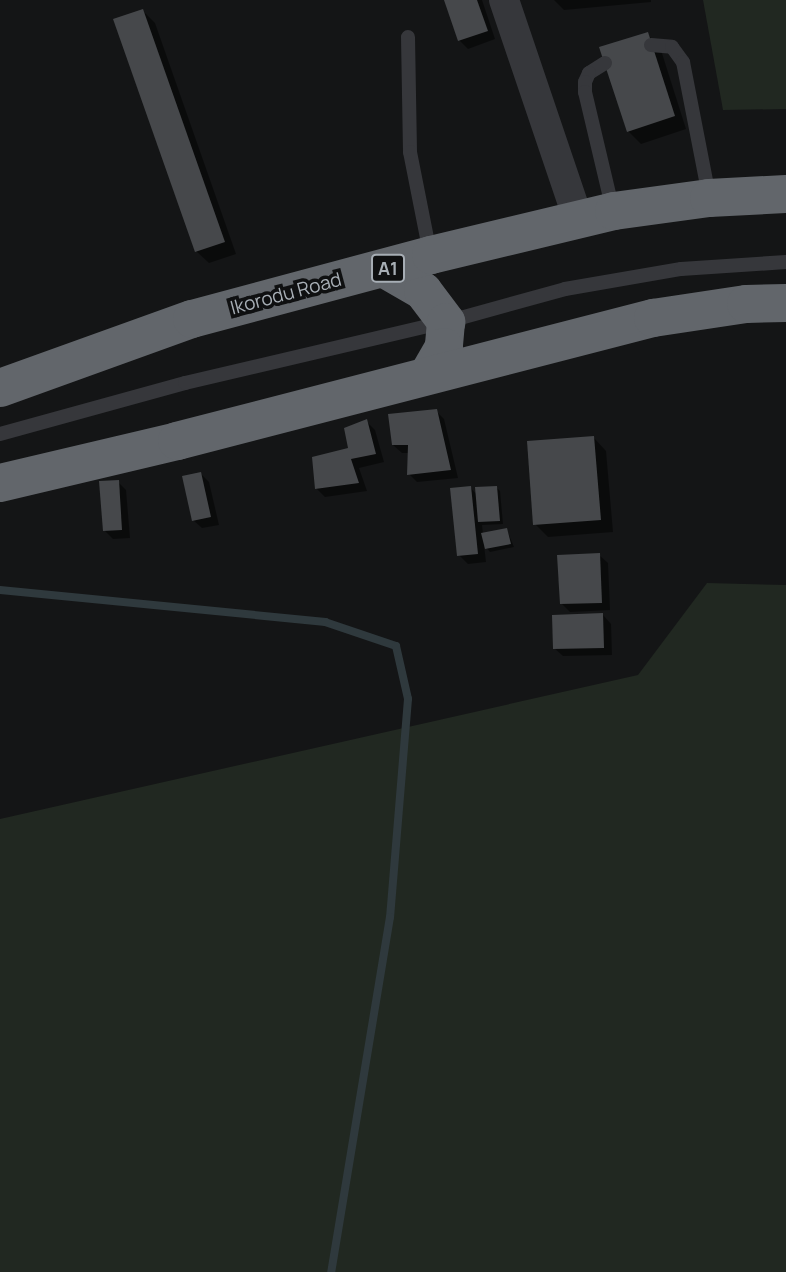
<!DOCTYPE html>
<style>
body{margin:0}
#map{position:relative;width:786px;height:1272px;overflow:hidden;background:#141516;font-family:Manrope,sans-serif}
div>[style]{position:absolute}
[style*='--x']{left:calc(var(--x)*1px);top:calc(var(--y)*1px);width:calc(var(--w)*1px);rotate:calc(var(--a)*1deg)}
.green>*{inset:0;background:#212821}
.shadow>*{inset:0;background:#0007}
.stream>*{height:8px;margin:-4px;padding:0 4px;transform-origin:4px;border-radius:4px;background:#2f393d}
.building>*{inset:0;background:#46484b}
.lane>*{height:14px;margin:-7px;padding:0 7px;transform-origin:7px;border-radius:7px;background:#36373b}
.street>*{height:30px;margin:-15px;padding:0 15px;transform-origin:15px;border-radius:15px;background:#36373b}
.highway>*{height:38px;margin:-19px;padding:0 19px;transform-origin:19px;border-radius:19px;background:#62666b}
span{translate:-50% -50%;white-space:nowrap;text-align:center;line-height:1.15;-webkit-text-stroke:7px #0f1011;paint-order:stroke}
.shield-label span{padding:2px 5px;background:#0f1011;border:2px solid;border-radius:5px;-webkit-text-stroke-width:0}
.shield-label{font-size:18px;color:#a7aeb5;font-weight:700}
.street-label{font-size:19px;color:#a7aeb5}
</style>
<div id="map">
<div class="green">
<i style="clip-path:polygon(703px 0,786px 0,786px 109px,723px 110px)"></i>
<i style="clip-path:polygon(707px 583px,786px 585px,786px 1272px,0 1272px,0 819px,638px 675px)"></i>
</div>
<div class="shadow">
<i style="clip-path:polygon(446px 0,482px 0,495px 39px,468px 49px,459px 40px)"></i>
<i style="clip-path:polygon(554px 0,651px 0,651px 2px,564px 10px)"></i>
<i style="clip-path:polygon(143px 11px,155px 23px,236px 254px,209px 263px,196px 251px)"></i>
<i style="clip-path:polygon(647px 34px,660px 47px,686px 129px,641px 144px,628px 131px)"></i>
<i style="clip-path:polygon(436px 411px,444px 419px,458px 478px,417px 482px,409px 474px,410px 453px,402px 453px,393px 445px)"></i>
<i style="clip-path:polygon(366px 421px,375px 430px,384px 462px,359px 468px,367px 491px,325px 497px,316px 488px,350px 449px)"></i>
<i style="clip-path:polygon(594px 438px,606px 451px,613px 532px,548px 537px,535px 524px)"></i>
<i style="clip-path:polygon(201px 474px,209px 482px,219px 525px,202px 528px,193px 520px)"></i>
<i style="clip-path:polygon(118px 482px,126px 490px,130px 538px,113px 539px,105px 531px)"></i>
<i style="clip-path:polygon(470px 487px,477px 495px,496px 487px,500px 491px,503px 524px,482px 525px,483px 534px,507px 530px,514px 547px,490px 552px,484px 545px,486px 562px,468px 564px,459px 555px)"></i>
<i style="clip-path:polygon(599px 555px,608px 563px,610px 610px,570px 612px,561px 603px)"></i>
<i style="clip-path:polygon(603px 615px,611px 624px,612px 655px,563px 656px,554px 648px)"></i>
</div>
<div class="stream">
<i style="--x:0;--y:590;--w:327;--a:5.6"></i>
<i style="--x:325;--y:622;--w:75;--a:18.7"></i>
<i style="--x:396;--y:646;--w:54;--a:77.2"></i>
<i style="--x:408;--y:699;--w:219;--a:94.7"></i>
<i style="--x:390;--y:917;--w:360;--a:99.4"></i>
</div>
<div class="building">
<i style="clip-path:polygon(444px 0,477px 0,488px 31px,458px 41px)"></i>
<i style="clip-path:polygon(143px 9px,225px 242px,195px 252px,113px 19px)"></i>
<i style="clip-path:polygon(648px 32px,675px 116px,627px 132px,599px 47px)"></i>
<i style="clip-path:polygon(437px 409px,451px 470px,407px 475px,408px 445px,392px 445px,388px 414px)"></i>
<i style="clip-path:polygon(367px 419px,376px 454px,351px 459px,359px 483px,315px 489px,312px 457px,348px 448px,344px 428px)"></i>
<i style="clip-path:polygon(594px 436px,601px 520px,533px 525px,527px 441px)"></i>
<i style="clip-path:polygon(201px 472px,211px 517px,192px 521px,182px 476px)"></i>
<i style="clip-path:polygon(119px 480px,122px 530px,103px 531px,99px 481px)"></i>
<i style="clip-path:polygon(471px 486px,478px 554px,457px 556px,450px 488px)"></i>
<i style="clip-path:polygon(497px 486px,500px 521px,478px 522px,475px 487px)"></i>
<i style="clip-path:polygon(507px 528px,511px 544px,485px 549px,481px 533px)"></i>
<i style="clip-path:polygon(600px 553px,602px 603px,560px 604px,557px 555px)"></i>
<i style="clip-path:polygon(603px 613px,604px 648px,553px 649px,552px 615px)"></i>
</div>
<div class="lane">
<i style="--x:408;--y:37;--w:115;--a:89"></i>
<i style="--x:410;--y:152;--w:103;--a:78.8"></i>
<i style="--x:651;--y:45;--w:21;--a:5"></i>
<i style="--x:672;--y:47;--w:19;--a:54"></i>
<i style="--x:683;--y:62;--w:136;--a:79"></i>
<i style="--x:605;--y:63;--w:19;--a:148"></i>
<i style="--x:589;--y:73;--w:10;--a:114"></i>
<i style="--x:585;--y:82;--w:10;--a:90"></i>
<i style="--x:585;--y:92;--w:121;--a:76.7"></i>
<i style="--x:0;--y:434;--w:192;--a:-15.4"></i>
<i style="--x:185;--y:383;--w:268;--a:-13.2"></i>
<i style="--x:446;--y:322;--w:123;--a:-15.5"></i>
<i style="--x:565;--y:289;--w:118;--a:-9.8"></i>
<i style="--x:681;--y:269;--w:105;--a:-3.8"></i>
</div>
<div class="street">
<i style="--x:504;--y:0;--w:234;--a:71.3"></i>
</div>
<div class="highway">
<i style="--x:385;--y:269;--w:44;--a:30.1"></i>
<i style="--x:423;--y:291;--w:39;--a:53"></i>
<i style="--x:446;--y:322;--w:25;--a:95"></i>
<i style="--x:444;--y:347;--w:32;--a:120"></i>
<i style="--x:0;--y:388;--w:204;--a:-19.8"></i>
<i style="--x:192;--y:319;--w:247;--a:-15"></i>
<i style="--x:431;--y:255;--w:188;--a:-13.5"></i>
<i style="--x:614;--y:211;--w:96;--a:-7.8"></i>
<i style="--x:709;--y:198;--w:77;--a:-3"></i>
<i style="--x:0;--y:483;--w:182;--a:-13.3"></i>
<i style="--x:177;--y:441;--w:492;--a:-14.5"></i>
<i style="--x:653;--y:318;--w:94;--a:-8.6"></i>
<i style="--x:746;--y:304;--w:40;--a:-1.4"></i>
</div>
<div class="shield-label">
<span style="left:388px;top:268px">A1</span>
</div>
<div class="street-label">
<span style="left:286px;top:294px;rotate:-15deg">Ikorodu Road</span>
</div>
</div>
